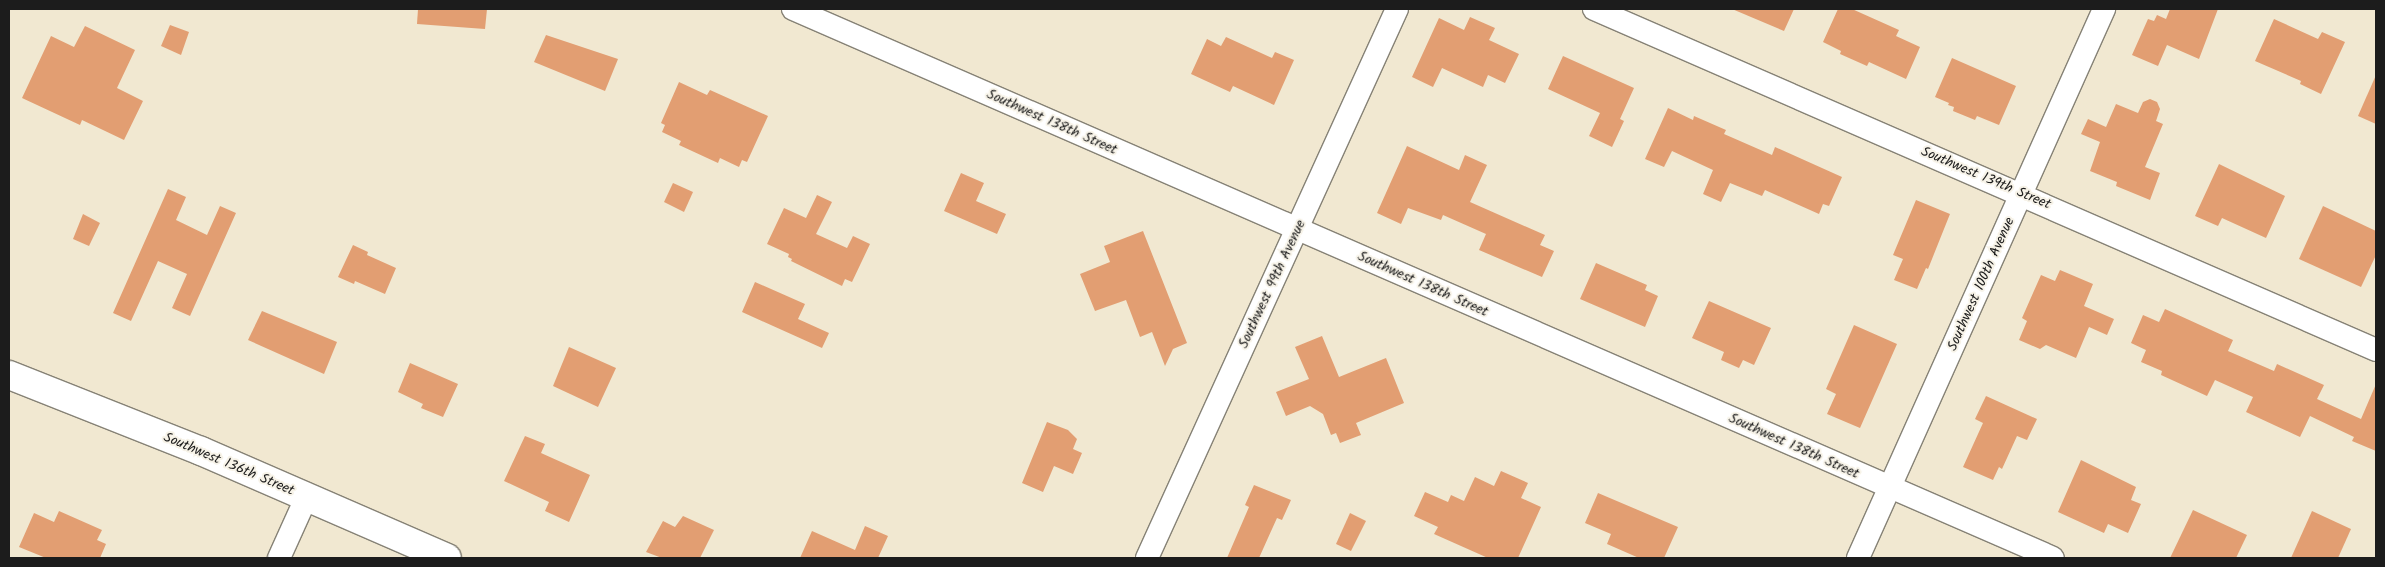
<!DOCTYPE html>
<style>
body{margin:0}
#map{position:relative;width:2385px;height:567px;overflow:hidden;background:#f1e8d1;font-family:Kalam,sans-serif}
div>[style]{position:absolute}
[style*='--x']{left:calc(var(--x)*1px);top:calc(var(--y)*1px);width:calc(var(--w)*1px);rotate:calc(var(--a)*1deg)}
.building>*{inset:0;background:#e29e72}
.roads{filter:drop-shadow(1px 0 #868276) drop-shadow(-1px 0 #868276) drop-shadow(0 1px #868276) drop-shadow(0 -1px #868276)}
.minor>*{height:22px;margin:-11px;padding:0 11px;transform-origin:11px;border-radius:11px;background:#fff}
.tertiary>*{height:28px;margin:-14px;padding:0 14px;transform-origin:14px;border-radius:14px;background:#fff}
span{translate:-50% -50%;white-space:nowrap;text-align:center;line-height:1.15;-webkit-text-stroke:4px #f7f3e8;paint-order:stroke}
.street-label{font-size:14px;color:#1c1c1c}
.frame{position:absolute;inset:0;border:10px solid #1c1c1c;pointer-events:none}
</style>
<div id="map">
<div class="building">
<i style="clip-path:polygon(418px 9px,487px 9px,485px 29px,417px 24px)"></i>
<i style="clip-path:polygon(1732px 9px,1794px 9px,1784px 31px)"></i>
<i style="clip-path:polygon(1838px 9px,1852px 9px,1899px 30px,1896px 36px,1920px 47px,1906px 79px,1869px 62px,1867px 66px,1840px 54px,1841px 51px,1823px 42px)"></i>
<i style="clip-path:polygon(2170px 9px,2218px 9px,2199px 59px,2167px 45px,2158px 66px,2132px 55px,2148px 19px,2154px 21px,2157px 15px,2166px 19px)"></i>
<i style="clip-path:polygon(1470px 17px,1495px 28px,1489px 40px,1519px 54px,1505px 83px,1488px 75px,1483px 87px,1442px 68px,1433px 87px,1412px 77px,1439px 18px,1464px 30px)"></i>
<i style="clip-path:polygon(2274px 19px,2318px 39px,2322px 32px,2345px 42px,2321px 94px,2300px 84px,2301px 81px,2255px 61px)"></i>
<i style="clip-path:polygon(170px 25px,189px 32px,181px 55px,161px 46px)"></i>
<i style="clip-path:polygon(85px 26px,135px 50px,117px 88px,143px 101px,124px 140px,82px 120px,80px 125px,22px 98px,51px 36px,74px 47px)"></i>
<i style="clip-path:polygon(546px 35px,618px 59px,605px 91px,534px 62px)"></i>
<i style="clip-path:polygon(1226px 37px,1272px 58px,1275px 52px,1294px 60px,1274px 105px,1233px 86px,1230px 92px,1191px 74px,1207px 39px,1221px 46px)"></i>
<i style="clip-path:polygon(1563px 56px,1634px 88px,1620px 119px,1624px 121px,1612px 147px,1589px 136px,1600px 113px,1548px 89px)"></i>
<i style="clip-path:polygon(1952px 58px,2016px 86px,1999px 125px,1977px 116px,1975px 120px,1953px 111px,1954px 107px,1948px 105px,1949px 103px,1935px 97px)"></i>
<i style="clip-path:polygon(2376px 75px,2376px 124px,2358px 116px)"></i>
<i style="clip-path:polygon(679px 82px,707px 95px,710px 90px,768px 116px,747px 162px,742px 160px,739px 167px,720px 158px,718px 163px,679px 145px,681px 141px,662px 132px,665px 125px,661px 123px)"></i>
<i style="clip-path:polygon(2150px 99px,2157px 102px,2160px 109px,2156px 121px,2163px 124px,2145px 167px,2160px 173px,2150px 200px,2116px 186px,2117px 182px,2090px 171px,2100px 142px,2081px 134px,2088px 119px,2106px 127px,2116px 104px,2138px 113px,2143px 102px)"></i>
<i style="clip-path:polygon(1668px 108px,1693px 120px,1694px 116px,1726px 130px,1724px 134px,1772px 155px,1775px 147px,1842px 177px,1829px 206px,1823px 204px,1819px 214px,1765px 190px,1762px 196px,1730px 183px,1721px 202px,1703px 194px,1713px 170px,1672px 151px,1664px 167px,1645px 159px)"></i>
<i style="clip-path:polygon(1407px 146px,1459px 170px,1465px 155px,1487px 165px,1470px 202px,1545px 235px,1540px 245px,1554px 251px,1542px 277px,1479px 250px,1486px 234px,1443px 215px,1441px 220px,1408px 208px,1401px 224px,1377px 213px)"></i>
<i style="clip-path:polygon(2219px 164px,2285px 196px,2266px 238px,2222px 218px,2218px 226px,2195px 216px)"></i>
<i style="clip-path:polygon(961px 173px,984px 183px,976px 201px,1006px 214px,997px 234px,944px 211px)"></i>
<i style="clip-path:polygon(673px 183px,693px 192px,684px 212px,664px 202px)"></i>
<i style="clip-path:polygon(168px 189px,186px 197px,176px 220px,207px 235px,220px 206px,236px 213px,190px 316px,172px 308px,187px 274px,158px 261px,131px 321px,113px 313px)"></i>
<i style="clip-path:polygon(817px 195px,832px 202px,816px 234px,847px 248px,853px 236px,870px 244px,852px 282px,845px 279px,842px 286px,791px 261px,792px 259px,788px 257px,789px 254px,767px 244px,784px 208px,806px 218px)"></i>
<i style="clip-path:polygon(1916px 200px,1950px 214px,1928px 269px,1926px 268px,1917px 289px,1894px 280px,1903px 259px,1893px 255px)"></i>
<i style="clip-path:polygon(2323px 206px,2376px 231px,2376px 255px,2361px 287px,2299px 259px)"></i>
<i style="clip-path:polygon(83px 214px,100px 223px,89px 246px,73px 239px)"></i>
<i style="clip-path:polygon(1143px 231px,1187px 343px,1173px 349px,1165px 366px,1152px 332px,1140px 337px,1126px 300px,1095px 311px,1080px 274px,1110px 262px,1104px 246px)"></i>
<i style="clip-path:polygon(353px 245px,368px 252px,367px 255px,396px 268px,385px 294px,355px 281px,354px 284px,338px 277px)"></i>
<i style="clip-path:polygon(1596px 263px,1647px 285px,1645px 290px,1658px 296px,1645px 327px,1580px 299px)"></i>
<i style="clip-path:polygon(2060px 270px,2093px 284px,2084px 306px,2114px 319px,2107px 335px,2089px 327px,2076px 358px,2046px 345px,2040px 349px,2019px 340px,2027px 321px,2022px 318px,2041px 275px,2055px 281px)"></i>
<i style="clip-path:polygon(755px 282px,805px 304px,798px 319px,829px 333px,822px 348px,742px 312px)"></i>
<i style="clip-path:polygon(1709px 301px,1771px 328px,1754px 365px,1743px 360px,1739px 368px,1721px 360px,1724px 352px,1692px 338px)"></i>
<i style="clip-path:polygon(2165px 309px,2233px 340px,2228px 351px,2274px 371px,2277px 364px,2324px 385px,2317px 399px,2361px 419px,2376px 384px,2376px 451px,2352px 441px,2354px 437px,2310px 416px,2300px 437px,2246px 412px,2253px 397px,2215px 380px,2207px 396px,2161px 375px,2162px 371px,2141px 362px,2146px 350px,2131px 343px,2143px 315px,2159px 322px)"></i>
<i style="clip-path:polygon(262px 311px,337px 342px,324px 374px,248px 340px)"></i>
<i style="clip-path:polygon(1854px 325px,1897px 344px,1860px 428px,1827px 414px,1836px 394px,1826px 389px)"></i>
<i style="clip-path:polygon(1322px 336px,1339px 377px,1386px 358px,1404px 403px,1356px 423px,1361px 435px,1340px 443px,1336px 433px,1331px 435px,1323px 414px,1310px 406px,1286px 416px,1276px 392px,1309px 379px,1295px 347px)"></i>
<i style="clip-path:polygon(569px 347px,616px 368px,598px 407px,553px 386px)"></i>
<i style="clip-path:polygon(410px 363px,458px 384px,443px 417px,421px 408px,423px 404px,398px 392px)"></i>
<i style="clip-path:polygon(1986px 396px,2037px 419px,2027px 440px,2017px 436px,2002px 469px,1999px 467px,1993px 480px,1963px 467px,1983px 423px,1975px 419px)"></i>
<i style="clip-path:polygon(1047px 422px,1068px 430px,1077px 439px,1073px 449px,1082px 453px,1073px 474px,1054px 466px,1043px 492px,1022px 483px)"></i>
<i style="clip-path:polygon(525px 436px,545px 444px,541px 453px,590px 475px,569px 522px,545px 511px,549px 502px,504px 481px)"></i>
<i style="clip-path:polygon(2081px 460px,2136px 487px,2131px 500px,2141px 504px,2128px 533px,2108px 524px,2104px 533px,2058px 512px)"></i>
<i style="clip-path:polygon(1501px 471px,1528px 483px,1521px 498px,1541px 507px,1518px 558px,1488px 558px,1434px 534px,1438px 527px,1414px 516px,1425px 492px,1448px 502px,1451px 495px,1464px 501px,1475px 477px,1494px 486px)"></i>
<i style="clip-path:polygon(1254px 485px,1291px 500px,1282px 520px,1277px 518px,1259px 558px,1227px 558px,1249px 507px,1245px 505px)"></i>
<i style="clip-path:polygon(1598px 493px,1678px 527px,1664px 558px,1639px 558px,1607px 544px,1611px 534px,1585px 523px)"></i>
<i style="clip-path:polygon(2193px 510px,2247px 535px,2236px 558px,2170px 558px)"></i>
<i style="clip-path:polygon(59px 511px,102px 530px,97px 540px,106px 544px,100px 558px,46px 558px,19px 547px,34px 513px,54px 522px)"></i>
<i style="clip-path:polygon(2312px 511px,2351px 529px,2338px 558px,2291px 558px)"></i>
<i style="clip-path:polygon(1350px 513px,1366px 521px,1351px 551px,1336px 544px)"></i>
<i style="clip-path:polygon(683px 516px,714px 530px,700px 558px,662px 558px,646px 552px,663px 521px,675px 527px)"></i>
<i style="clip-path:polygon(865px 526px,888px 536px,878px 558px,800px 558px,812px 531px,855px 550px)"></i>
</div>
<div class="roads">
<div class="minor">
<i style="--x:793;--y:9;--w:1374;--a:23.54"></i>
<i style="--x:1594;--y:9;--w:853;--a:23.56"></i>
<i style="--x:279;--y:558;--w:68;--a:-65.7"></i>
<i style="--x:1147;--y:558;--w:603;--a:-65.52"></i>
<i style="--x:1858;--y:558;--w:602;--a:-65.86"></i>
</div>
<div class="tertiary">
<i style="--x:9;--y:375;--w:206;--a:21.6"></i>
<i style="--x:201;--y:451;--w:268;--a:23.5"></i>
</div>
</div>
<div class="street-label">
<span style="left:1052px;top:122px;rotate:24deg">Southwest 138th Street</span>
<span style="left:1986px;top:178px;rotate:23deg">Southwest 139th Street</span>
<span style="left:1272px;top:284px;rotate:-65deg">Southwest 99th Avenue</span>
<span style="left:1423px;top:284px;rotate:24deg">Southwest 138th Street</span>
<span style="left:1981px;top:284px;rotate:-66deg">Southwest 100th Avenue</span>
<span style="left:1794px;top:446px;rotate:24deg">Southwest 138th Street</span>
<span style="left:229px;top:464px;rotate:23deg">Southwest 136th Street</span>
</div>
<div class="frame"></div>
</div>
